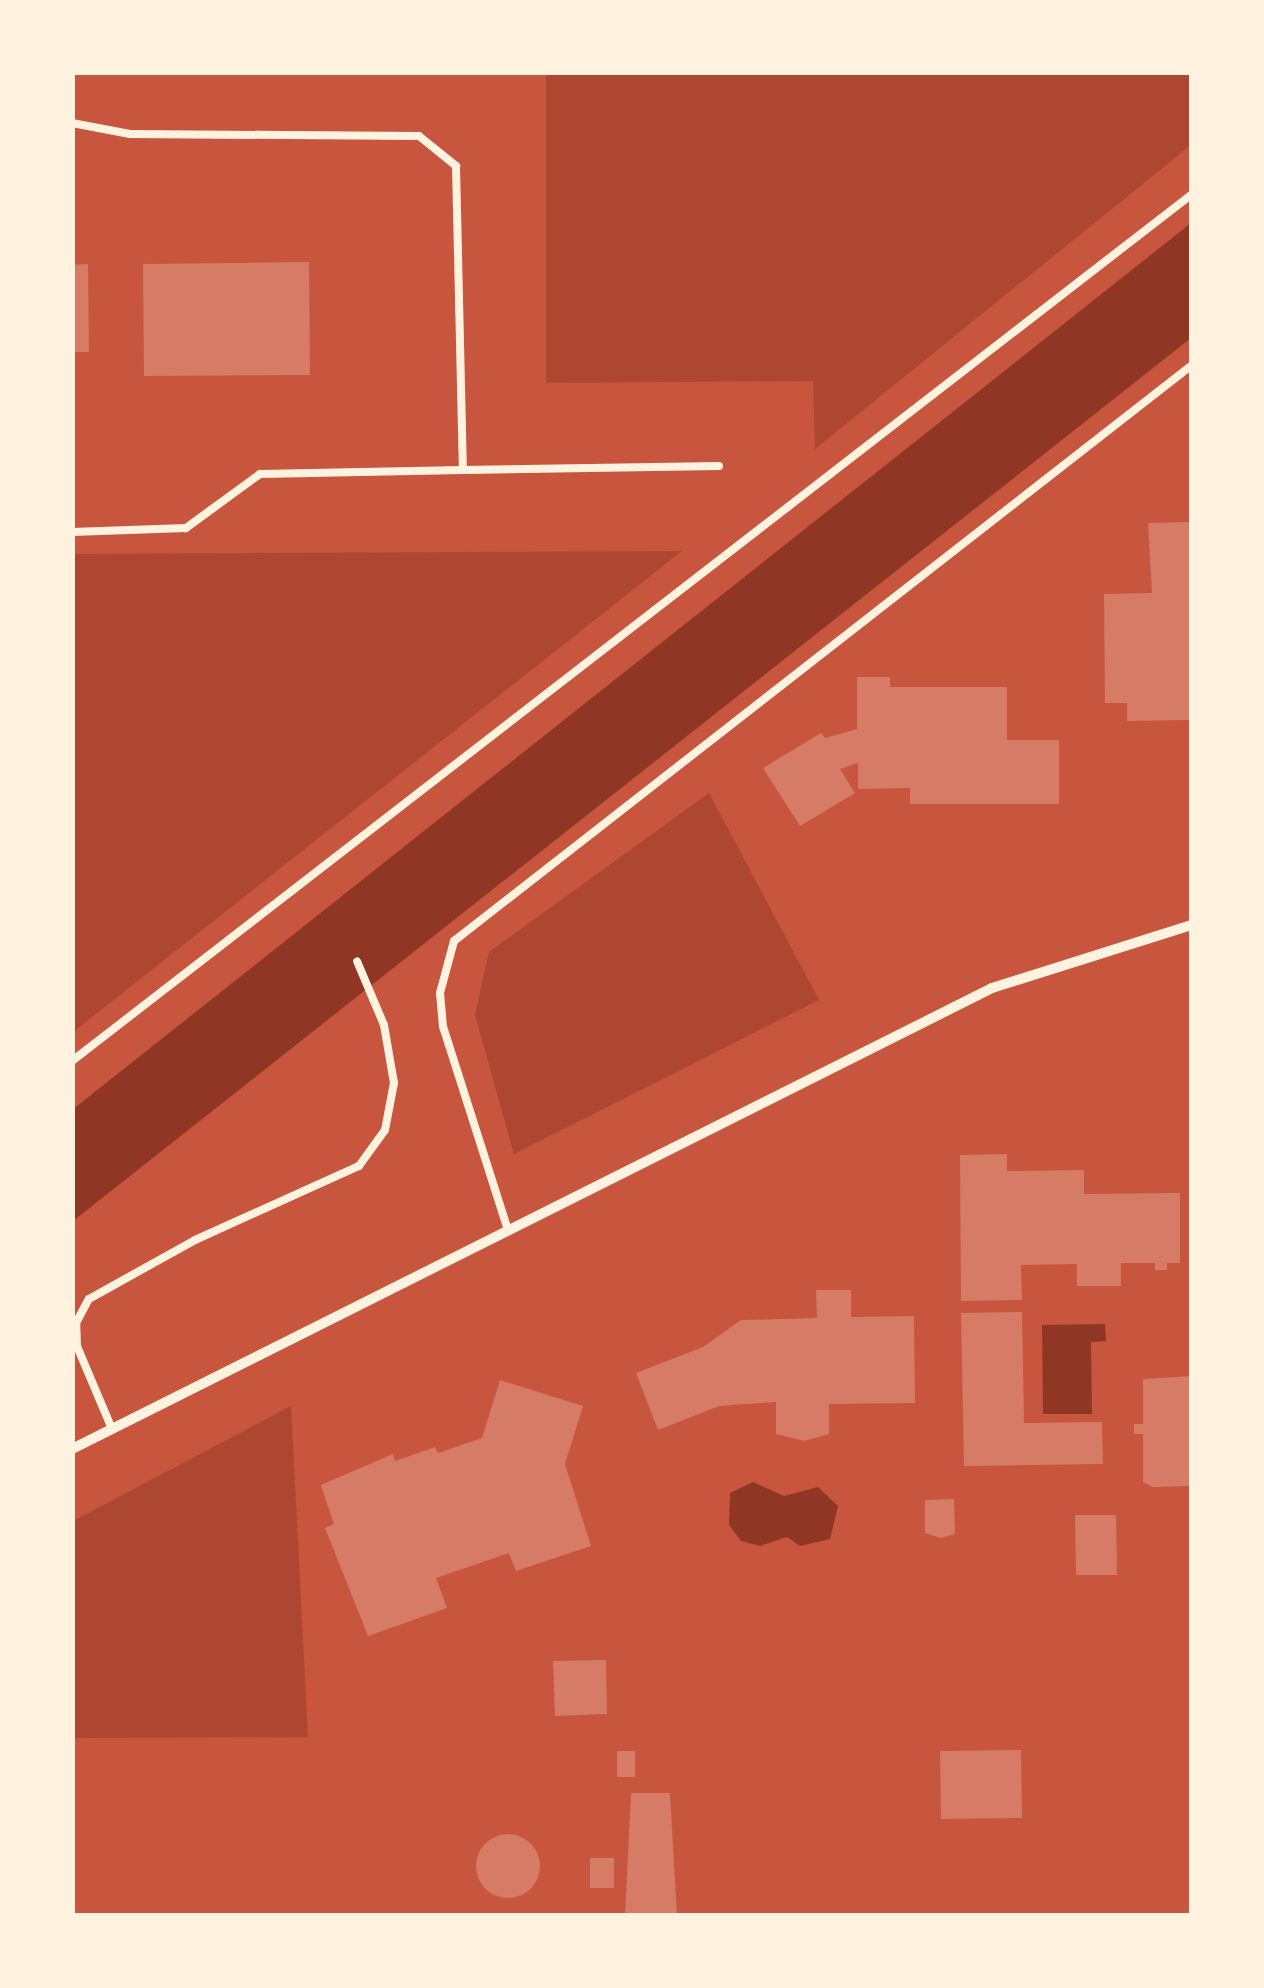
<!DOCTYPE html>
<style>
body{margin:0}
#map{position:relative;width:1264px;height:1988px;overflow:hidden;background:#c8553d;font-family:"DM Sans",sans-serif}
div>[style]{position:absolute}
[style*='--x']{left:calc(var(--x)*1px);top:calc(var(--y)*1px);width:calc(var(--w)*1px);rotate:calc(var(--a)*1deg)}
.green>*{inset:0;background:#ae4732}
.water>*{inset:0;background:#8f3625}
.building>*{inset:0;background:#d67c66}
.round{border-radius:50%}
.service>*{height:8px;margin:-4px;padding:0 4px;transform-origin:4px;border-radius:4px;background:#fff3e0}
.minor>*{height:10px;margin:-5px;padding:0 5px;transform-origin:5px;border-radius:5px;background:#fff3e0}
span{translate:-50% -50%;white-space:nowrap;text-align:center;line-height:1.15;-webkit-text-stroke:10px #fff3e0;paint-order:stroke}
.frame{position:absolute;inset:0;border:75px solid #fff3e0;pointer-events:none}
</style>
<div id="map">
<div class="green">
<i style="clip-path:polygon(546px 73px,1191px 73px,1191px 145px,815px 449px,813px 381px,546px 383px)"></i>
<i style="clip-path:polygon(682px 551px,73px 1032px,73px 554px)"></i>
<i style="clip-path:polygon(709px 793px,819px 1000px,514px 1154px,475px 1015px,489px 952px)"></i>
<i style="clip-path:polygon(291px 1406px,308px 1737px,73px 1738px,73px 1521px)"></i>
</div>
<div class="water">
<i style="clip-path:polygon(1191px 223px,1191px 338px,73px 1221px,72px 1110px)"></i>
<i style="clip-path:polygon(1105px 1324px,1106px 1341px,1091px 1342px,1092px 1414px,1043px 1414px,1042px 1325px)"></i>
<i style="clip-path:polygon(753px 1482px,784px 1496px,818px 1487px,838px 1506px,830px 1539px,800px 1546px,787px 1537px,760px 1546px,741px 1541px,729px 1525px,730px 1493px)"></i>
</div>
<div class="building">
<i style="clip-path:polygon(309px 262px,310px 375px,144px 376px,143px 264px)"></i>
<i style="clip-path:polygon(88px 264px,89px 352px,72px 352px,72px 265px)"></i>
<i style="clip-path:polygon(1192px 522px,1189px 720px,1127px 721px,1127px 703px,1105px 703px,1104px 594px,1152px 593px,1148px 523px)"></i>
<i style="clip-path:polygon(857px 677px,890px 677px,890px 687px,1007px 687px,1007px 740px,1059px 740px,1059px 804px,910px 804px,910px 788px,858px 789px,858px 763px,840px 769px,855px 793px,800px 826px,763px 768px,821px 733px,825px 738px,857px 729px)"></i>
<i style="clip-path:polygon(1007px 1154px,1007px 1171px,1084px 1170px,1084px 1194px,1180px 1193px,1180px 1263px,1167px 1263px,1167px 1270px,1155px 1270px,1155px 1263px,1121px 1263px,1121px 1286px,1077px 1286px,1077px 1264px,1021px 1265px,1022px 1300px,961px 1301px,960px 1155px)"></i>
<i style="clip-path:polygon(816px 1290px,851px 1290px,851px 1317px,914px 1316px,915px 1403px,829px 1404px,829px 1434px,804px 1441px,776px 1434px,776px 1402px,719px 1406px,658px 1430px,636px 1373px,703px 1347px,741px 1320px,817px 1318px)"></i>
<i style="clip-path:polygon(1022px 1312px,1024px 1423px,1102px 1422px,1103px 1464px,964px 1466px,961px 1313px)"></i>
<i style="clip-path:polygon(1192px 1376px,1192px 1486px,1153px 1487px,1143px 1482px,1143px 1434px,1134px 1434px,1134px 1424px,1143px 1424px,1143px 1379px)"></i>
<i style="clip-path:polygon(500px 1380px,583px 1406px,565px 1464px,591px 1546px,516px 1571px,509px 1553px,436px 1578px,447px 1608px,368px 1636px,325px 1528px,334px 1524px,321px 1485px,393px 1454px,395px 1461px,435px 1447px,438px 1453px,482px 1438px)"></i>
<i style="clip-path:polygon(954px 1499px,955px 1534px,941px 1538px,925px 1533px,925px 1500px)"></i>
<i style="clip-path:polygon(1075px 1515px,1116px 1515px,1117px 1575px,1076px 1575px)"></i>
<i style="clip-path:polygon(606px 1660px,607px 1714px,555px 1716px,553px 1661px)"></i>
<i style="clip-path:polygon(1021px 1750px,1022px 1818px,941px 1819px,940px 1751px)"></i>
<i style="clip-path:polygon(617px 1751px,635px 1751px,635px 1777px,617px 1777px)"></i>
<i style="clip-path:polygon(631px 1793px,670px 1793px,677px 1916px,625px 1916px)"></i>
<i class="round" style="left:476px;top:1834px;width:64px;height:64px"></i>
<i style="clip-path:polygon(590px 1858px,614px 1858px,614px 1888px,590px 1888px)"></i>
</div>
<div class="service">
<i style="--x:72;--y:123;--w:59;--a:10.7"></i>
<i style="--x:130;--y:134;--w:289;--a:0.4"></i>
<i style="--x:419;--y:136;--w:48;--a:39"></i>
<i style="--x:456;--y:166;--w:304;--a:88.7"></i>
<i style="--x:463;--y:470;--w:203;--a:178.9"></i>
<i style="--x:260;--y:474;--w:92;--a:143.9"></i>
<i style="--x:186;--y:528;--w:114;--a:178"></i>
<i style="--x:463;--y:470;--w:256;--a:-0.9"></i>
<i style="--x:72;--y:1061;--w:1416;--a:-37.74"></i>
<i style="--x:507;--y:1227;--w:210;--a:-107.7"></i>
<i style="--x:443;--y:1027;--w:34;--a:-95"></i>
<i style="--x:440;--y:993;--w:54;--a:-74.9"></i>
<i style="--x:454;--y:941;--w:936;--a:-37.97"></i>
<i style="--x:112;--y:1429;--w:90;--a:-112.9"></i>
<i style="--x:77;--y:1346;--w:23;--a:-92"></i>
<i style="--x:76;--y:1323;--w:27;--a:-62"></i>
<i style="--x:89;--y:1299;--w:121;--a:-29.1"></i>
<i style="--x:195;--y:1240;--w:180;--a:-24.3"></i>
<i style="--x:359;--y:1166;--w:44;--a:-54.2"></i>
<i style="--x:385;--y:1130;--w:48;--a:-79.2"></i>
<i style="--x:394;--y:1083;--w:59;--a:-99.8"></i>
<i style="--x:384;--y:1025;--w:69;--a:-112.9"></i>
</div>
<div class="minor">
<i style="--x:72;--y:1449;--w:1029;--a:-26.61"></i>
<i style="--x:992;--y:988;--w:210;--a:-17.5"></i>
</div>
<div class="frame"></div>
</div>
